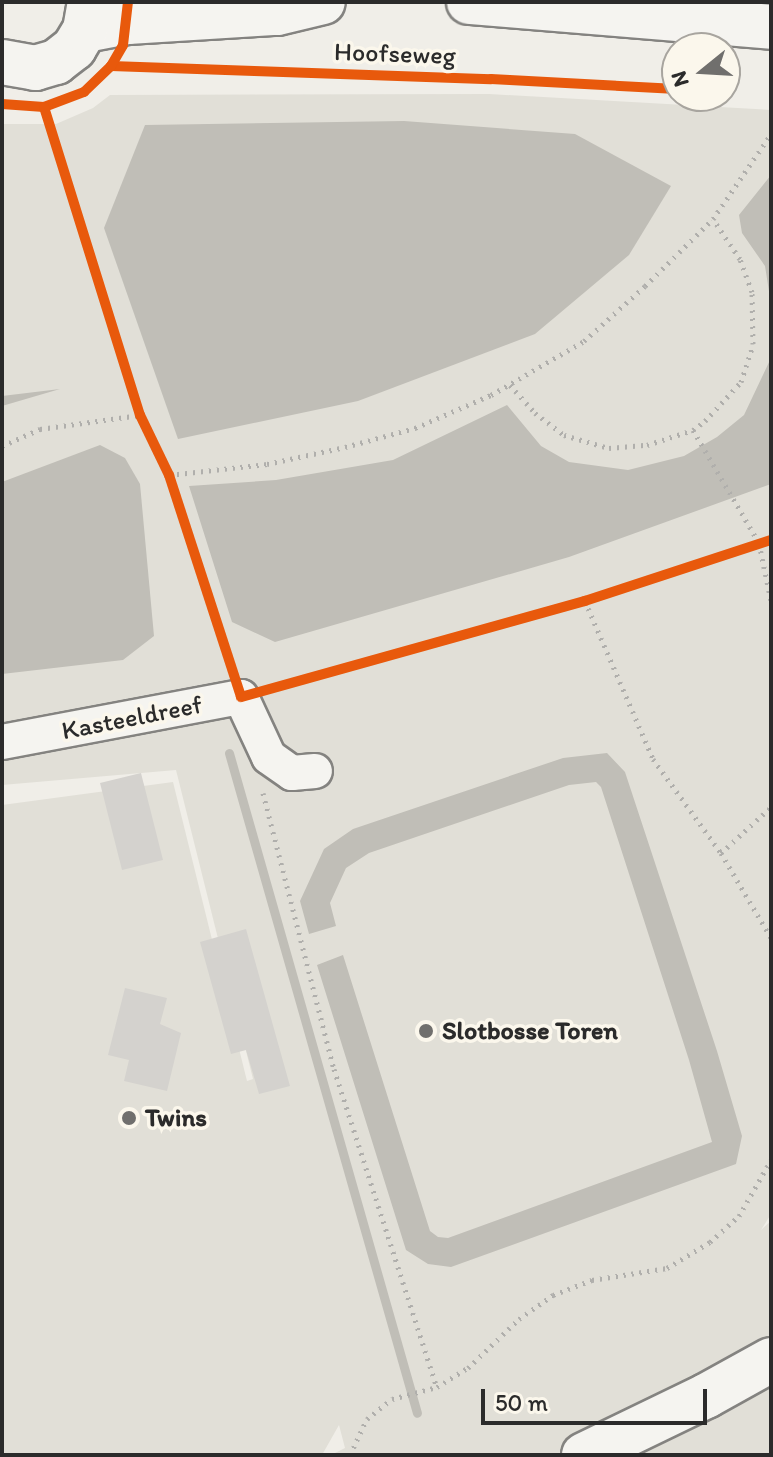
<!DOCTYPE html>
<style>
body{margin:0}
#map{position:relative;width:773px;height:1457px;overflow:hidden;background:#f0eee8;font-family:Itim,sans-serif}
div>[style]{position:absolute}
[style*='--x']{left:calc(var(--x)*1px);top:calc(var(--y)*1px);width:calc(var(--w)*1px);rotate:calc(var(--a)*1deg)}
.built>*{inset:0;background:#e1dfd7}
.water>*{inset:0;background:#c0beb7}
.stream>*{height:9px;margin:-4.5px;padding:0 4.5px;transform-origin:4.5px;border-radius:4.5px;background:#c0beb7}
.building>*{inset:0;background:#d4d2ce}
.path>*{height:5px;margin-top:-2.5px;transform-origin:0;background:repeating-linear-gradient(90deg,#b0afac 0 2px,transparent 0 8px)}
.roads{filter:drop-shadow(2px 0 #848380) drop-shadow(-2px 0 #848380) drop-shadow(0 2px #848380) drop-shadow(0 -2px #848380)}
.street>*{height:34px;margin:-17px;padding:0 17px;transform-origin:17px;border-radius:17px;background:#f5f4f0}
.secondary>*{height:44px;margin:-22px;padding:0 22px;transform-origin:22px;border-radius:22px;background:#f5f4f0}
.cycleway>*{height:10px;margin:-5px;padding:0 5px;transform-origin:5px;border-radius:5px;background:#e8590c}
.dots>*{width:22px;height:22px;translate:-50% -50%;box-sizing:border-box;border:4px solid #fbf7ec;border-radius:50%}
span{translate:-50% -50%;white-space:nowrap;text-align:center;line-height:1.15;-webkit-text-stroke:7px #fbf7ec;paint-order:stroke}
.street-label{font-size:26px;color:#2b2b2b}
.poi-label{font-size:26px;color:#2b2b2b;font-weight:700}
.left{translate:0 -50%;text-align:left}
.frame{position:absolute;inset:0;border:4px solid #2b2b2b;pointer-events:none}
.north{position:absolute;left:661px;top:32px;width:80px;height:80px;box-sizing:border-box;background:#fbf7ec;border:2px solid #a8a59f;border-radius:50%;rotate:252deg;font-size:22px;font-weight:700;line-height:32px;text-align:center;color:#2b2b2b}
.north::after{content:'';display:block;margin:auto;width:28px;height:36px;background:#706f6d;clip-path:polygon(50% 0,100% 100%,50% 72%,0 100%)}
.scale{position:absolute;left:481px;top:1389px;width:226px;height:36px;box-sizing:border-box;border:4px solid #2b2b2b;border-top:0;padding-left:10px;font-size:24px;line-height:28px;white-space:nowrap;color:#2b2b2b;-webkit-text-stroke:6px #fbf7ec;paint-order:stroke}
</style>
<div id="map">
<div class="built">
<i style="clip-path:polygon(489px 94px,771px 110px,771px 1214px,761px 1230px,771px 1221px,771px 1341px,558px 1455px,331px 1455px,345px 1448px,339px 1425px,322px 1455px,2px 1455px,2px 805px,173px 782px,247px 1081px,253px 1079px,176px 770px,2px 785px,2px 124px,56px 124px,93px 108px,110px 95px)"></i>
<i style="clip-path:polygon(771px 1371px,771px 1455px,620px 1455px)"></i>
</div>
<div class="water">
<i style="clip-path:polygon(404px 121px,575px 134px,671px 186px,629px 255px,535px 334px,358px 401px,178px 439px,104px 228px,145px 125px)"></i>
<i style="clip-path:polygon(771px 175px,771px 304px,765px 266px,742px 233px,739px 215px)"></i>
<i style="clip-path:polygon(771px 358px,771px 484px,569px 557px,275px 642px,232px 622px,189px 486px,276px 480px,393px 460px,507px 405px,541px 446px,569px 462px,628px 470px,684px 456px,717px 437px,744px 415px)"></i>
<i style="clip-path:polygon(60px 389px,2px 406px,2px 396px)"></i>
<i style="clip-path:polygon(100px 445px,125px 458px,140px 484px,154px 636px,123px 660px,2px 674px,2px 482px)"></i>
<i style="clip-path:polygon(607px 753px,625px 772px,717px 1051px,742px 1136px,736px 1164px,451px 1267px,428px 1264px,406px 1250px,317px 965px,343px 955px,430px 1231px,438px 1237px,448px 1238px,712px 1142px,689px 1060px,601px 787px,596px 782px,569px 785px,369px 853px,346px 868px,330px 903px,336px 926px,309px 934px,300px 901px,324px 849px,353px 829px,563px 758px)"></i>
</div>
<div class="stream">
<i style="--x:229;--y:753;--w:686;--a:74.1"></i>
</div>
<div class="building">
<i style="clip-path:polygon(141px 773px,163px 860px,122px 870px,100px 783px)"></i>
<i style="clip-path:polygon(246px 929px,290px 1086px,259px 1094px,246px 1050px,231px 1054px,200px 942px)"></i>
<i style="clip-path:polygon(125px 988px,167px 998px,160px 1024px,181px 1033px,167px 1091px,124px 1081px,129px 1060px,108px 1055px)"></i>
</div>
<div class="path">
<i style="--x:510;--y:385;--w:38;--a:48"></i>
<i style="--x:535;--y:413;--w:36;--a:37"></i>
<i style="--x:564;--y:435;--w:47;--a:16.1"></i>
<i style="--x:609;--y:448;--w:38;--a:-5"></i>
<i style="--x:647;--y:445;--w:48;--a:-18.1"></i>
<i style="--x:693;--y:430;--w:15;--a:-37"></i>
<i style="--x:705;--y:421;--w:53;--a:-47.3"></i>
<i style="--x:741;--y:382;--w:40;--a:-72"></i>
<i style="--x:753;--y:344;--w:52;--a:-91.1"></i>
<i style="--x:752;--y:292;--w:35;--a:-110"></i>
<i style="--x:740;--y:259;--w:48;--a:-124"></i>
<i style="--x:693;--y:430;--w:131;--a:59.7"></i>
<i style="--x:759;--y:543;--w:59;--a:78.3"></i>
<i style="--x:2;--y:446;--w:42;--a:-24.1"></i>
<i style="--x:40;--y:429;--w:101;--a:-8"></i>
<i style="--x:169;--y:475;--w:99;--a:-6.4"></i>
<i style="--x:267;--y:464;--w:80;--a:-12.3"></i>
<i style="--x:345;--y:447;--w:73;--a:-15.2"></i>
<i style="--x:415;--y:428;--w:83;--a:-23.5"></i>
<i style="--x:491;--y:395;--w:108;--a:-30.1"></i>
<i style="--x:584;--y:341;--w:82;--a:-42"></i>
<i style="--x:645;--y:286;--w:95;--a:-44.6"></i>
<i style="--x:713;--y:219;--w:103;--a:-55.7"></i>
<i style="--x:585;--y:601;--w:172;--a:66.7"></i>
<i style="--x:653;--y:759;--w:116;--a:54.1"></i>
<i style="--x:721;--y:853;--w:99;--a:59.5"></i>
<i style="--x:263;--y:793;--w:285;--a:75.6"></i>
<i style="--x:334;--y:1069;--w:334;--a:72.1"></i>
<i style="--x:721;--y:853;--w:68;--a:-42.6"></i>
<i style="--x:350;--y:1455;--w:40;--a:-65"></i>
<i style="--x:367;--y:1419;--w:32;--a:-39"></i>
<i style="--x:392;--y:1399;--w:47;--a:-14.9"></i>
<i style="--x:437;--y:1387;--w:36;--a:-32"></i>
<i style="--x:468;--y:1368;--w:71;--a:-43.9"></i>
<i style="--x:519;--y:1319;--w:42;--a:-35.2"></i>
<i style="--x:553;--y:1295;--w:42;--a:-21"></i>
<i style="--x:592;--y:1280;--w:76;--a:-9.1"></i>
<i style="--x:667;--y:1268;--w:50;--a:-31.2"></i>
<i style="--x:710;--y:1242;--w:39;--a:-42"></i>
<i style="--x:739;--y:1216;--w:64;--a:-60.3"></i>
</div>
<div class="roads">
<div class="street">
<i style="--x:2;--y:742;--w:243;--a:-10.7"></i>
<i style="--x:241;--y:697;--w:66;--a:65"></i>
<i style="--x:269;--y:757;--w:28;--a:35"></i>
<i style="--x:292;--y:773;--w:23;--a:-5"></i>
</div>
<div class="secondary">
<i style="--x:469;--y:2;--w:303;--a:4.7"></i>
<i style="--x:85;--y:30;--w:44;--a:-10.5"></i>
<i style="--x:128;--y:22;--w:149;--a:-3.5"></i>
<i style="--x:277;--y:13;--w:47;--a:-13.4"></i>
<i style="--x:2;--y:62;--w:34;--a:10"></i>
<i style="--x:35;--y:68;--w:22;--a:-16"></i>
<i style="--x:56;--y:62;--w:23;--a:-38"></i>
<i style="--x:74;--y:48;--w:21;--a:-59"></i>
<i style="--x:85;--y:30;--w:28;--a:-80"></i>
<i style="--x:584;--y:1455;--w:136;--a:-25.8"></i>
<i style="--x:706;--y:1396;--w:74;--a:-29"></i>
</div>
</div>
<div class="cycleway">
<i style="--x:111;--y:66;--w:380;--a:2"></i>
<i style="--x:491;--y:79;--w:186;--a:3.1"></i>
<i style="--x:2;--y:104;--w:42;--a:4.1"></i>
<i style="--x:44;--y:107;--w:43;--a:-20.6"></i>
<i style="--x:84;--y:92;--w:37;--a:-44"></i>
<i style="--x:111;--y:66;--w:24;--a:-60"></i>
<i style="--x:123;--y:45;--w:43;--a:-83.4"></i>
<i style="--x:44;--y:107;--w:323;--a:72.7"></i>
<i style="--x:140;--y:415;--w:67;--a:64.2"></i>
<i style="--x:169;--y:475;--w:233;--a:72"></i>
<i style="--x:241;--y:697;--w:357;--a:-15.6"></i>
<i style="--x:585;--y:601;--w:196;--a:-18.2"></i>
</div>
<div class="dots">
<i style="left:426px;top:1031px;background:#706f6d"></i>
<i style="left:129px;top:1118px;background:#706f6d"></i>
</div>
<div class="street-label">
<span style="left:395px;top:54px;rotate:2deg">Hoofseweg</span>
<span style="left:132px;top:718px;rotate:-11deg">Kasteeldreef</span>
</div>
<div class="poi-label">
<span class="left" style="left:442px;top:1031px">Slotbosse Toren</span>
<span class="left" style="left:145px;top:1118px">Twins</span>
</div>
<div class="frame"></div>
<div class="north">N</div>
<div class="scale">50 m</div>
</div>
